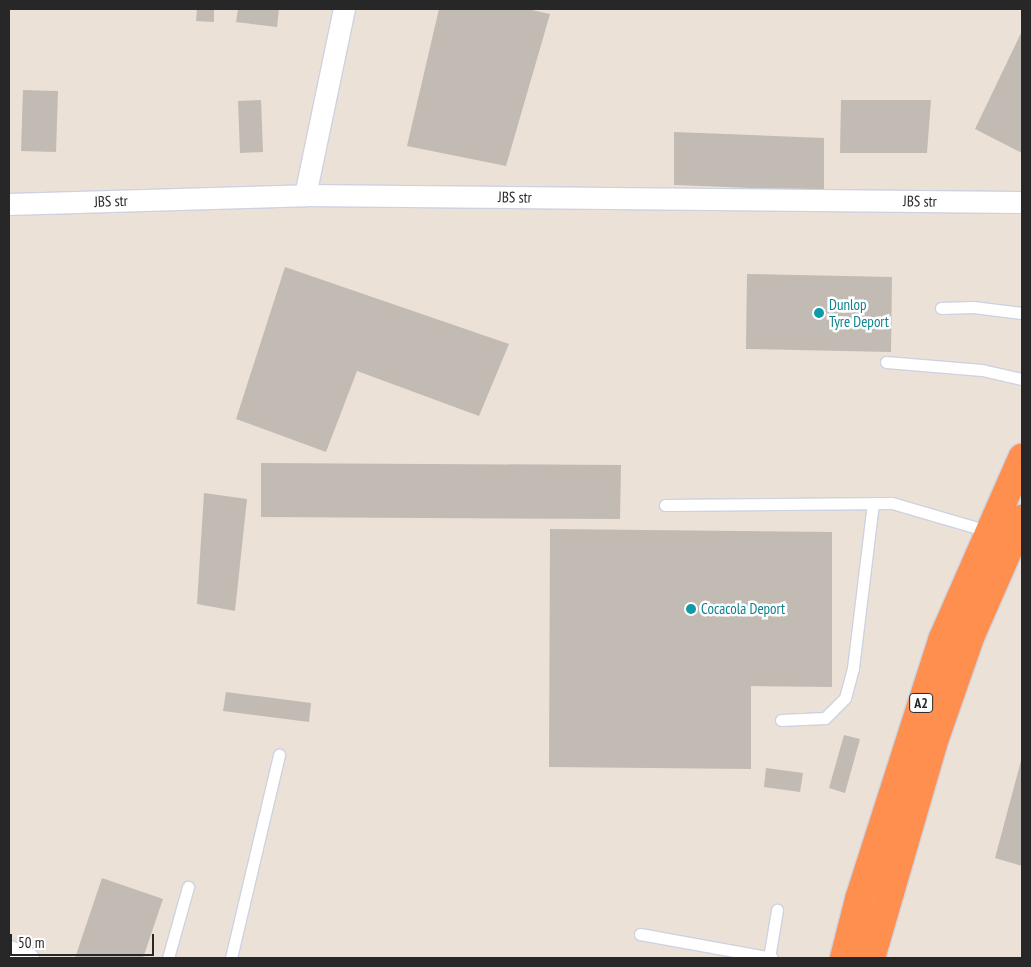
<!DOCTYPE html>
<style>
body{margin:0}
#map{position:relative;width:1031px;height:967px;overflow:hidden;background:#ebe1d7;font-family:"PT Sans Narrow",sans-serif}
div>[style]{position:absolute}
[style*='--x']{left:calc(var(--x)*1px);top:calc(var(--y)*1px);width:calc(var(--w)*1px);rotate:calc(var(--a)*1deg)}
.building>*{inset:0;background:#c2bbb4}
.roads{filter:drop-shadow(1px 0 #cdd2e1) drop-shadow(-1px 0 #cdd2e1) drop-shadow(0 1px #cdd2e1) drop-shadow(0 -1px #cdd2e1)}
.lane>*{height:11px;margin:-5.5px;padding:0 5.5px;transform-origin:5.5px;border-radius:5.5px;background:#fff}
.street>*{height:21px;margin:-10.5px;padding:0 10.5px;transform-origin:10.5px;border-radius:10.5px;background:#fff}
.highway>*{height:28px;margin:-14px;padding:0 14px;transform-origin:14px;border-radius:14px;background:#ff8f4e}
.dots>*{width:14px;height:14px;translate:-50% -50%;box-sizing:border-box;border:2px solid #fff;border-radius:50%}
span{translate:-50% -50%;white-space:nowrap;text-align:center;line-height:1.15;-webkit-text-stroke:5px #fff;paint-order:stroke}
.shield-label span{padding:1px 4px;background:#fff;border:1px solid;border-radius:4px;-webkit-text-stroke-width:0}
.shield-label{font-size:14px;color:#272727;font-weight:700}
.street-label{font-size:15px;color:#272727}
.culture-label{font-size:15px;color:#0d838f}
.left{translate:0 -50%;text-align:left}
.frame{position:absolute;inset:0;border:10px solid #272727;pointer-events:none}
.scale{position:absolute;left:10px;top:934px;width:144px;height:22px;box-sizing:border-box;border:2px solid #272727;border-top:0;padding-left:6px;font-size:15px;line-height:18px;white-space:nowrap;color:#272727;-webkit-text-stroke:4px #fff;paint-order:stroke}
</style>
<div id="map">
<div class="building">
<i style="clip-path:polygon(197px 9px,214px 9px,214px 22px,196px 21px)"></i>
<i style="clip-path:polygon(238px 9px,279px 9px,277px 27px,236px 22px)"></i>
<i style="clip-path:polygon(439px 9px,527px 9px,550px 14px,506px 166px,407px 146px)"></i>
<i style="clip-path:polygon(1022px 31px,1022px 153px,975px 129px)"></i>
<i style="clip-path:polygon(23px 90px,58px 91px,56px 152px,21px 151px)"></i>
<i style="clip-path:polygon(261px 100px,263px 152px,240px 153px,238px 101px)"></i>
<i style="clip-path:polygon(841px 100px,931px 100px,927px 153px,840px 153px)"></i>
<i style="clip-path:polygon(674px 132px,824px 138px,824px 191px,674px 185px)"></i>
<i style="clip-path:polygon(285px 267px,509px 344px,479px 416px,357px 371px,326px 452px,236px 419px)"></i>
<i style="clip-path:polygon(747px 274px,892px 277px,891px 352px,746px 349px)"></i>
<i style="clip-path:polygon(261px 463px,621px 465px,620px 519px,261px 517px)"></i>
<i style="clip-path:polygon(204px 493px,247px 499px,235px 611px,197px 604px)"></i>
<i style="clip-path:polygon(550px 529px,832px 532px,832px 687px,751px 686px,751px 769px,549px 767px)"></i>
<i style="clip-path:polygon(226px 692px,311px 703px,309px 722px,223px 711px)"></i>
<i style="clip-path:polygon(844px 735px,860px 739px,845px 793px,829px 788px)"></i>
<i style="clip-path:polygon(1022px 757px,1022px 866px,995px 858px)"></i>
<i style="clip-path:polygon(766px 768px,803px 773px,800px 792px,764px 787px)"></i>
<i style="clip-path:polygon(102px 878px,163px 899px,143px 958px,75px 958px)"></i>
</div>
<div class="roads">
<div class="lane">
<i style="--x:941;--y:308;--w:32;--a:-2"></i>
<i style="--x:973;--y:307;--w:49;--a:7"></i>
<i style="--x:886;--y:362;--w:96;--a:4.8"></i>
<i style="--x:982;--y:370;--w:41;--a:12.7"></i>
<i style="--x:665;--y:505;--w:227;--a:-0.5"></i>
<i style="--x:892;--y:503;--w:100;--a:16.3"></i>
<i style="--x:781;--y:720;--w:44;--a:-2.6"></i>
<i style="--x:825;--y:718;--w:28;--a:-45"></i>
<i style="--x:845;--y:698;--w:31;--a:-75"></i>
<i style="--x:853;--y:668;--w:166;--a:-83.1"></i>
<i style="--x:640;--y:934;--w:134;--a:10.3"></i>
<i style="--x:168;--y:958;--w:74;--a:-74.3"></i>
<i style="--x:231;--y:958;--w:209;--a:-76.7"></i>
<i style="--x:769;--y:958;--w:49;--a:-80.5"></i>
</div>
<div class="street">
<i style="--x:305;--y:195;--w:190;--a:-78.2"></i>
<i style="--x:9;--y:204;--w:296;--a:-1.7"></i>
<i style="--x:305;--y:195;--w:717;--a:0.56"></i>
<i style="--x:9;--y:951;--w:20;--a:20"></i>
</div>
<div class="highway">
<i style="--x:844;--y:958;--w:61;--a:-75.7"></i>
<i style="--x:859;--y:899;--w:274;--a:-72.2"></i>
<i style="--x:943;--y:638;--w:197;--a:-66.3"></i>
<i style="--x:871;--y:958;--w:223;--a:-73.8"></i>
<i style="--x:933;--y:744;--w:115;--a:-70.8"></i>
<i style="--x:971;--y:635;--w:127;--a:-66.3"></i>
</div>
</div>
<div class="dots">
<i style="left:819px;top:313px;background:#0f9aa8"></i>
<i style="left:691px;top:609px;background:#0f9aa8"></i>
</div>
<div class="shield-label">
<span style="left:921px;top:703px">A2</span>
</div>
<div class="street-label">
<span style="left:515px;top:197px;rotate:1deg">JBS str</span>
<span style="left:111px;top:201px;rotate:-2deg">JBS str</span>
<span style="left:920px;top:201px;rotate:1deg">JBS str</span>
</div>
<div class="culture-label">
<span class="left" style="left:829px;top:313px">Dunlop<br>Tyre Deport</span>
<span class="left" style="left:701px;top:609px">Cocacola Deport</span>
</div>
<div class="frame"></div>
<div class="scale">50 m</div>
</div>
